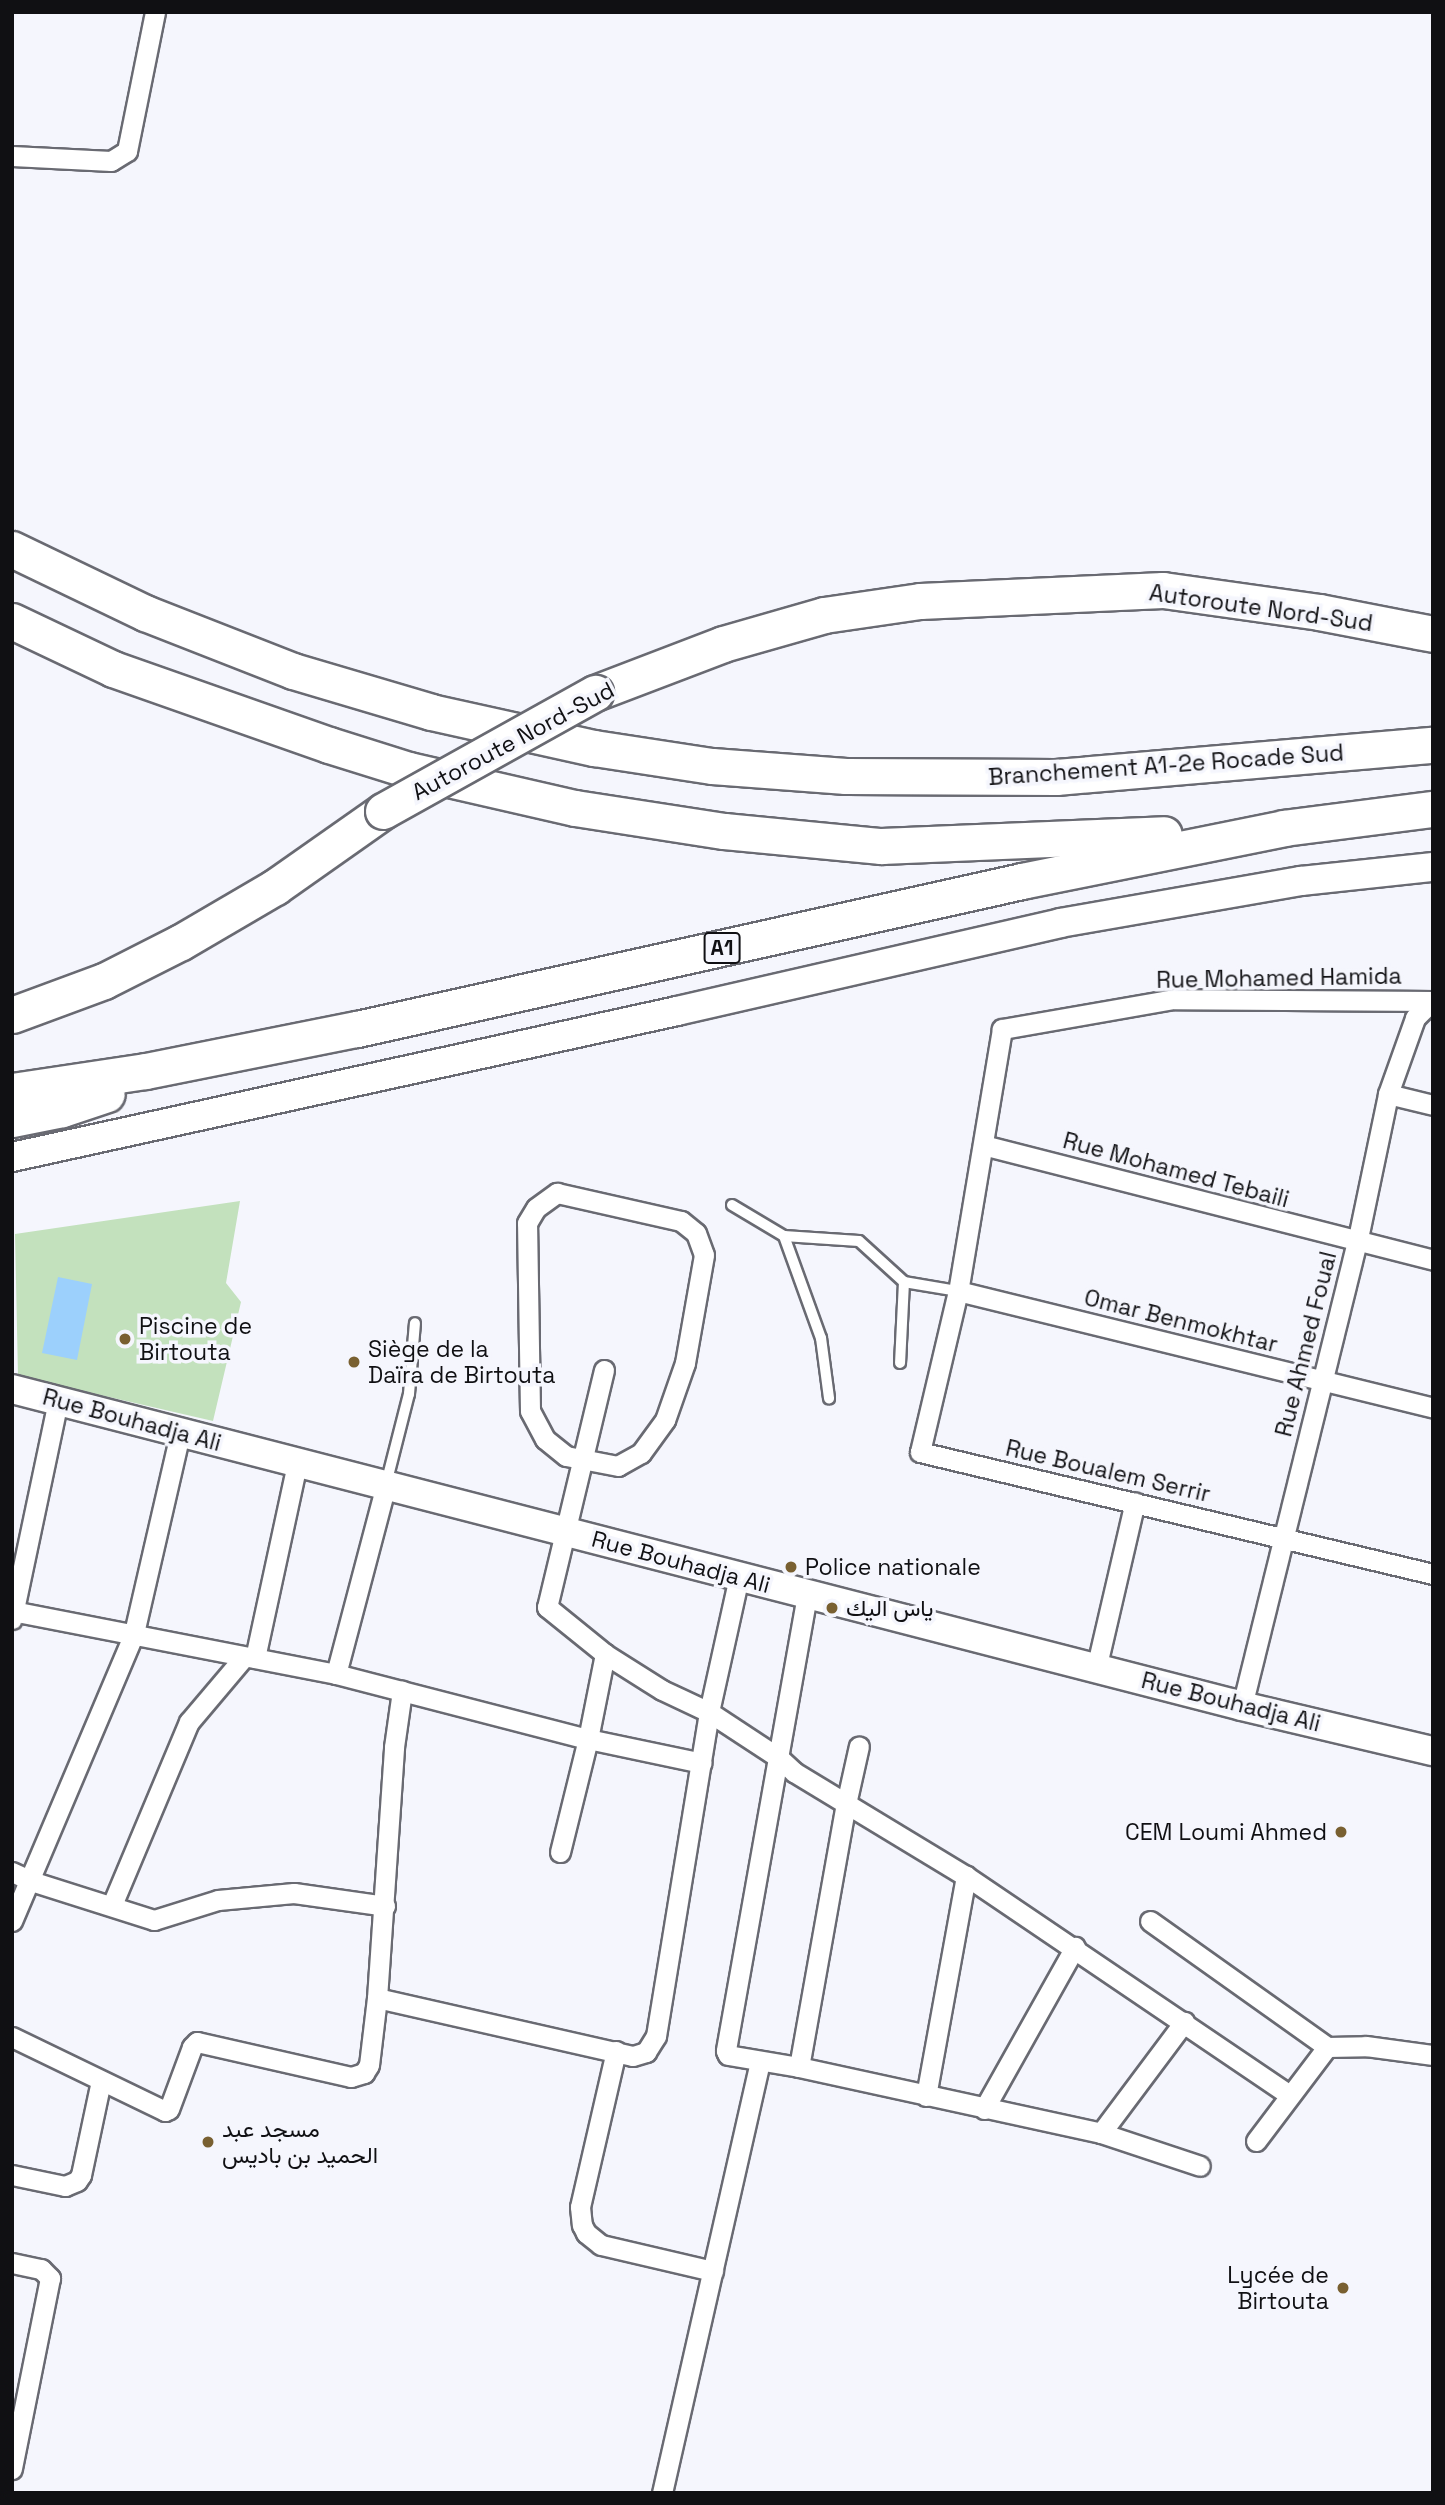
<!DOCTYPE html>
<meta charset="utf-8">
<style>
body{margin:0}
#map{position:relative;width:1445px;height:2505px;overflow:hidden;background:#f5f6fd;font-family:"Space Grotesk",Vazirmatn,sans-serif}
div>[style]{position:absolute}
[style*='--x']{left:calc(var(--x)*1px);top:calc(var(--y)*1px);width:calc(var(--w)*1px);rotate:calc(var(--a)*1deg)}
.green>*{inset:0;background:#c3e1bd}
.water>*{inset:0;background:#9cd0fc}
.roads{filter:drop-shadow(2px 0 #696a72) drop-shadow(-2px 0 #696a72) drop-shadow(0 2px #696a72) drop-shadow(0 -2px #696a72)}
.lane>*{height:10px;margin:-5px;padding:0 5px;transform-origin:5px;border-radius:5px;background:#fff}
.street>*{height:19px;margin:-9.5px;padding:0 9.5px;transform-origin:9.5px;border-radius:9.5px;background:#fff}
.secondary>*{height:28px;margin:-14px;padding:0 14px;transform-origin:14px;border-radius:14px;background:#fff}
.highway>*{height:35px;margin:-17.5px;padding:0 17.5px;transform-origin:17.5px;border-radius:17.5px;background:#fff}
.bridges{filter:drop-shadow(2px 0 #696a72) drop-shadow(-2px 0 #696a72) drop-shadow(0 2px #696a72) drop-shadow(0 -2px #696a72)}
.highway-bridge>*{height:35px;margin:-17.5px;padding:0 17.5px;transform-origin:17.5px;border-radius:17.5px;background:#fff}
.dots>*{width:19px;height:19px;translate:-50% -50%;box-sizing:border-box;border:4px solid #f5f6fd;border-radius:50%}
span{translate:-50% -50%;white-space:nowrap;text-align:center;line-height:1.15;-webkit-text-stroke:7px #f5f6fd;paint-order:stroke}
.shield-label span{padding:2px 5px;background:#f5f6fd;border:2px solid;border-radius:5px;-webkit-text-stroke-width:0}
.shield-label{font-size:21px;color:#101013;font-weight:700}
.street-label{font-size:23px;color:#101013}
.poi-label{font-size:23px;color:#101013}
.left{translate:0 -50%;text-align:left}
.right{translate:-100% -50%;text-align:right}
.frame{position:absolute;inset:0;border:14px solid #101013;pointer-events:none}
</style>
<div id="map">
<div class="green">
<i style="clip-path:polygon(240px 1201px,226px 1283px,241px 1302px,213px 1421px,18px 1376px,15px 1234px)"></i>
</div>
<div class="water">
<i style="clip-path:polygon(58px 1277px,92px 1284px,77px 1360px,42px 1353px)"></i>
</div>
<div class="roads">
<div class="lane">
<i style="--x:732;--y:1205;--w:61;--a:30.8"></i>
<i style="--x:784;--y:1236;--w:75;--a:3.8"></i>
<i style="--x:859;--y:1241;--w:61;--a:42.3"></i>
<i style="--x:904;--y:1282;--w:81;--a:92.8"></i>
<i style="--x:784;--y:1236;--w:109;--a:70.1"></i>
<i style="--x:821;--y:1338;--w:61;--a:82.4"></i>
<i style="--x:904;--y:1282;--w:55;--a:9.5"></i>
<i style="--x:386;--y:1484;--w:93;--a:-75.7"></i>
<i style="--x:409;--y:1394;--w:71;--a:-85.2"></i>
</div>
<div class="street">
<i style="--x:12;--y:156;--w:99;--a:2.9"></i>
<i style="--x:111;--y:161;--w:19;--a:-32"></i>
<i style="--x:127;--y:151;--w:142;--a:-78.6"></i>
<i style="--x:1433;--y:1001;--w:259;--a:-179.6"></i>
<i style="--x:1174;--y:999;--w:175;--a:170.1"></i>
<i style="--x:1002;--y:1029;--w:266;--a:99.5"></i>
<i style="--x:958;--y:1291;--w:165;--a:103.3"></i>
<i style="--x:920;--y:1452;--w:527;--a:13.38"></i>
<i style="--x:1388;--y:1094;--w:46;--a:13.7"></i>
<i style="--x:983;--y:1145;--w:464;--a:14.3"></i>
<i style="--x:557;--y:1193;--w:127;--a:12.7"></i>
<i style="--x:681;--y:1221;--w:19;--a:39"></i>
<i style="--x:696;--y:1233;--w:23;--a:70"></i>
<i style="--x:704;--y:1255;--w:110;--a:100"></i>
<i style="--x:685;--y:1363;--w:60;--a:109.3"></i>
<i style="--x:665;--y:1420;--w:41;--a:126"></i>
<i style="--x:641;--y:1453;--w:26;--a:151"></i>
<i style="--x:618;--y:1466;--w:53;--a:-169.1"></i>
<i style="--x:566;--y:1456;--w:27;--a:-141"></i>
<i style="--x:545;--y:1439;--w:32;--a:-118"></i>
<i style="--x:530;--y:1411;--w:188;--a:-90.9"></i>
<i style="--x:527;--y:1223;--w:17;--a:-59"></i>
<i style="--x:536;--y:1208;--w:26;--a:-36"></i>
<i style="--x:958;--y:1291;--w:489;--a:13.8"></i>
<i style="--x:604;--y:1370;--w:244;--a:103.5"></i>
<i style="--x:547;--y:1607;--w:75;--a:39"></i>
<i style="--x:605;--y:1654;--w:67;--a:32.3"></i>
<i style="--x:662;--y:1690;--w:52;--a:25.1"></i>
<i style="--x:709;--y:1712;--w:84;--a:33.3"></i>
<i style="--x:779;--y:1758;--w:21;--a:43"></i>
<i style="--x:794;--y:1772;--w:201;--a:31.2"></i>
<i style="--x:966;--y:1876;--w:390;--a:34.1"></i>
<i style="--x:807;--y:1595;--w:463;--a:100.1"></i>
<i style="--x:726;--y:2051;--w:4;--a:63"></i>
<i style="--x:728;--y:2055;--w:72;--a:9.6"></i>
<i style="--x:799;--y:2067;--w:309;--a:12.3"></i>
<i style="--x:1101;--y:2133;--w:104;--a:18.4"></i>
<i style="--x:12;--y:1611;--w:330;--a:11"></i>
<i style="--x:336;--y:1674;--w:260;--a:14.5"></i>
<i style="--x:588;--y:1739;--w:116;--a:11.9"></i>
<i style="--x:12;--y:1619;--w:224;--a:-78.1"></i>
<i style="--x:255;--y:1658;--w:199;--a:-77.8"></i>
<i style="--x:1096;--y:1669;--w:171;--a:-76.9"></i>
<i style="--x:336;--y:1674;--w:196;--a:-75.2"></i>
<i style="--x:1242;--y:1706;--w:477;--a:-76.1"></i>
<i style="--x:1357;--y:1243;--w:152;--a:-78.2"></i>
<i style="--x:1388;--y:1094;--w:81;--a:-70.4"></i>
<i style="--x:1415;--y:1018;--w:24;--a:-45"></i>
<i style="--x:560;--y:1852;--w:116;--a:-76.1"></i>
<i style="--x:588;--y:1739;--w:87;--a:-78.7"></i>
<i style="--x:12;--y:1872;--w:21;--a:25"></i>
<i style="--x:31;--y:1881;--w:129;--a:17.6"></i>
<i style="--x:154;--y:1920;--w:67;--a:-17.4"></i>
<i style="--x:218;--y:1900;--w:76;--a:-5.3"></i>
<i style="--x:294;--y:1893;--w:92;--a:8.1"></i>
<i style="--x:112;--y:1905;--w:199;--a:-67.2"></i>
<i style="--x:189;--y:1722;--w:84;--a:-49.8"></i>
<i style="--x:12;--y:1921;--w:313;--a:-67"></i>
<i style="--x:134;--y:1633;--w:204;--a:-77"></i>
<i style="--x:1150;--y:1921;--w:217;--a:35.4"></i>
<i style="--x:377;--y:1998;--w:252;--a:-86.1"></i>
<i style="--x:394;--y:1747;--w:57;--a:-81.9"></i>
<i style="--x:12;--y:2037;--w:170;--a:25.8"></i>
<i style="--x:165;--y:2111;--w:4;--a:-27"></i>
<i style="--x:169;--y:2109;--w:66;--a:-69.6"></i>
<i style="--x:192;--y:2047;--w:7;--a:-45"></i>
<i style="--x:197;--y:2042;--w:158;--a:12.8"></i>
<i style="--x:351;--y:2077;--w:14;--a:-17"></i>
<i style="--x:364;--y:2073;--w:9;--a:-58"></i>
<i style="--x:369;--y:2065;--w:67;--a:-83.2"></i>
<i style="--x:377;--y:1998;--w:262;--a:12.8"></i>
<i style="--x:633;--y:2056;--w:14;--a:-17"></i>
<i style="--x:646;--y:2052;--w:19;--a:-58"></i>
<i style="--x:656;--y:2036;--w:328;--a:-80.7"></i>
<i style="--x:709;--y:1712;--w:138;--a:-77.5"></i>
<i style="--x:1327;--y:2047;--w:39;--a:-1"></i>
<i style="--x:1366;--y:2046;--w:68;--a:7.7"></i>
<i style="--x:616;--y:2051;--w:160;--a:103"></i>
<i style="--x:580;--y:2207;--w:18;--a:84"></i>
<i style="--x:582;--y:2225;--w:9;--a:63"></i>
<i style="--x:586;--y:2233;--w:19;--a:39"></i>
<i style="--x:601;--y:2245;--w:115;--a:13.1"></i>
<i style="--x:799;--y:2067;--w:267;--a:-79.9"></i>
<i style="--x:846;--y:1804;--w:59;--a:-77.4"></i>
<i style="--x:926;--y:2096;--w:224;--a:-79.7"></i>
<i style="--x:984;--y:2109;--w:186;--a:-60.7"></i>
<i style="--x:1101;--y:2133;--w:139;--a:-53.2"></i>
<i style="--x:1256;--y:2141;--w:118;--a:-52.9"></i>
<i style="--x:12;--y:2175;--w:54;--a:11.7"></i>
<i style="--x:65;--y:2186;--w:13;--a:-23"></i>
<i style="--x:77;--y:2181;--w:7;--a:-56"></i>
<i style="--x:81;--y:2175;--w:96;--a:-78"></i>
<i style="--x:12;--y:2263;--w:30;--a:12"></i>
<i style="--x:41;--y:2269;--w:13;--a:45"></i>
<i style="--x:50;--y:2278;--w:195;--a:101.3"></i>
<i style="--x:662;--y:2493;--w:442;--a:-77.2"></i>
</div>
<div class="secondary">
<i style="--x:12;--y:1157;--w:681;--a:-12.38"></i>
<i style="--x:677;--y:1011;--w:393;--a:-12.9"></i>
<i style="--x:1060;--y:923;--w:245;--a:-9.9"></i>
<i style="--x:1301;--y:881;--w:133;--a:-6.1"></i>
<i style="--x:12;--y:1389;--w:1270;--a:14.45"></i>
<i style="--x:1242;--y:1706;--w:196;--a:13.3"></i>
</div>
<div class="highway">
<i style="--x:12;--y:549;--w:148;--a:25.7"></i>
<i style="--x:145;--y:613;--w:159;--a:21.4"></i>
<i style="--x:293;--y:671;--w:144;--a:16.5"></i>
<i style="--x:431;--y:712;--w:167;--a:12.5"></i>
<i style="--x:594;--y:748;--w:119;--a:8.7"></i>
<i style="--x:712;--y:766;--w:134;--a:4.3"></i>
<i style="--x:846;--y:776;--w:210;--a:0.3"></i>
<i style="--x:1056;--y:777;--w:378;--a:-4.9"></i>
<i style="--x:12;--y:621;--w:112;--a:25.4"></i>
<i style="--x:113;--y:669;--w:229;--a:19.4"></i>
<i style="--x:329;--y:745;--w:84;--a:17.4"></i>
<i style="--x:409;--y:770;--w:170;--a:12.9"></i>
<i style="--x:575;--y:808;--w:151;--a:8.8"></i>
<i style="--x:724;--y:831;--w:158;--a:5.5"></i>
<i style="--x:881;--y:846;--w:283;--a:-2.4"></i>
<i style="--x:595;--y:693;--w:137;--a:-20.9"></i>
<i style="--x:723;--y:644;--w:105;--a:-16"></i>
<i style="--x:824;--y:615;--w:97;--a:-8.3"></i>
<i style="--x:920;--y:601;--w:243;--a:-2.6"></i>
<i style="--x:1163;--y:590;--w:158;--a:8"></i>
<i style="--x:1319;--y:612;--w:116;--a:10.9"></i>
<i style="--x:12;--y:1015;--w:98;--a:-20.3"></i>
<i style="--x:104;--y:981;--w:86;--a:-26.9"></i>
<i style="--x:181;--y:942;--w:109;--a:-30.3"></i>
<i style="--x:275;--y:887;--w:132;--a:-35.1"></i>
<i style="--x:12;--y:1091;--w:135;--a:-8.5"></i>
<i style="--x:146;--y:1071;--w:215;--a:-11.3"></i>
<i style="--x:357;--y:1029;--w:681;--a:-12.55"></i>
<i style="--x:1022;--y:881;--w:267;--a:-11.4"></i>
<i style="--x:1284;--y:828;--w:150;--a:-7.3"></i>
<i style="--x:12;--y:1119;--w:51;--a:-11.3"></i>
<i style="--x:62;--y:1109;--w:47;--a:-18.4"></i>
</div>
</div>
<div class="bridges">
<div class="highway-bridge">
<i style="--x:383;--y:811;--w:243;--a:-29.1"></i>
</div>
</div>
<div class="dots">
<i style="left:125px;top:1339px;background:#796031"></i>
<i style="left:354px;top:1362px;background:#796031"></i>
<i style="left:791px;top:1567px;background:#796031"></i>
<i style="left:832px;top:1608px;background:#796031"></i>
<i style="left:1341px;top:1832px;background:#796031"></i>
<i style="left:208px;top:2142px;background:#796031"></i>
<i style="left:1343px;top:2288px;background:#796031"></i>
</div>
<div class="shield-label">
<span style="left:722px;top:948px">A1</span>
</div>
<div class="street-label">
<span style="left:1261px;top:608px;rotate:8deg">Autoroute Nord-Sud</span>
<span style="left:513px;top:741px;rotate:-28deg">Autoroute Nord-Sud</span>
<span style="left:1166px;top:765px;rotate:-4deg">Branchement A1-2e Rocade Sud</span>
<span style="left:1279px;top:978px;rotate:-1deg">Rue Mohamed Hamida</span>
<span style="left:1176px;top:1170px;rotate:15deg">Rue Mohamed Tebaili</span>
<span style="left:1181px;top:1321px;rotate:14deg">Omar Benmokhtar</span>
<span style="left:1306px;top:1344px;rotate:-76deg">Rue Ahmed Foual</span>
<span style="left:132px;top:1420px;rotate:15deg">Rue Bouhadja Ali</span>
<span style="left:1108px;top:1471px;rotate:13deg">Rue Boualem Serrir</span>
<span style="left:681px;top:1562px;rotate:15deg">Rue Bouhadja Ali</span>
<span style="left:1231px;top:1702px;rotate:14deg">Rue Bouhadja Ali</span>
</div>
<div class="poi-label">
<span class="left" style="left:139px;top:1339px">Piscine de<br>Birtouta</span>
<span class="left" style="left:368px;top:1362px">Siège de la<br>Daïra de Birtouta</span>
<span class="left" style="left:805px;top:1567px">Police nationale</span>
<span class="left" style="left:846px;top:1608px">ياس اليك</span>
<span class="right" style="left:1327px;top:1832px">CEM Loumi Ahmed</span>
<span class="left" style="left:222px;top:2142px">مسجد عبد<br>الحميد بن باديس</span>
<span class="right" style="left:1329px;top:2288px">Lycée de<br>Birtouta</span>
</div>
<div class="frame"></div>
</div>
